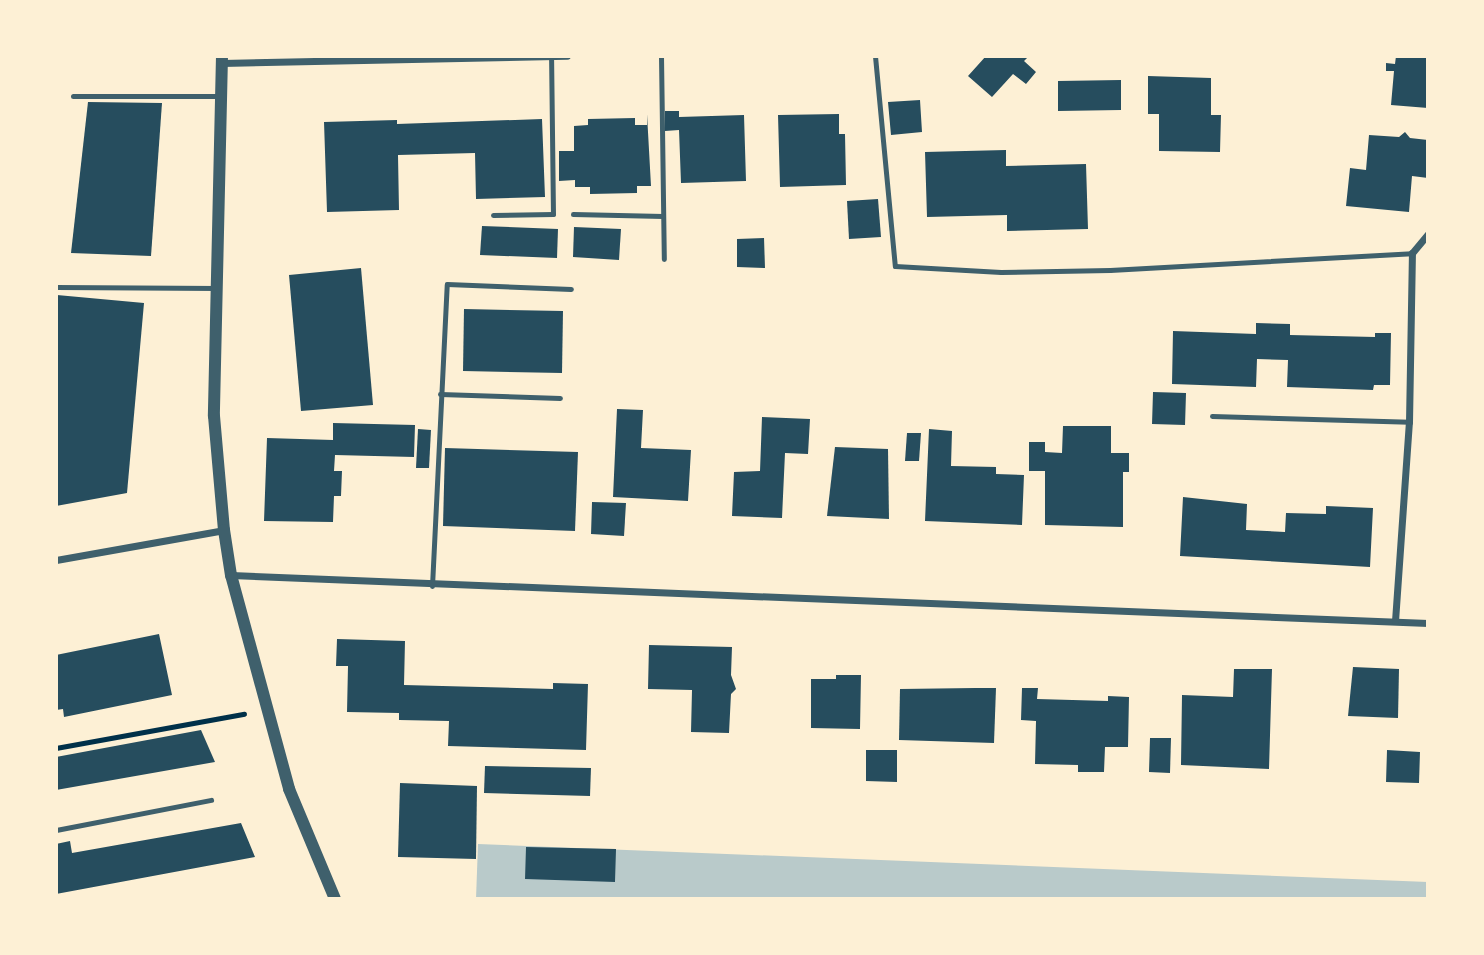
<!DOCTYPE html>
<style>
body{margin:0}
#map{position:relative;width:1484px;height:955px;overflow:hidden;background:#fdf0d5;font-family:"Exo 2",sans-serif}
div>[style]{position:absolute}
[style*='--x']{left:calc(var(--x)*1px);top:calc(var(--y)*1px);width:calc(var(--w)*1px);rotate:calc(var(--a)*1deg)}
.green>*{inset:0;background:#b9caca}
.building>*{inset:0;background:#264d5e}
.path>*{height:4.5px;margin:-2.25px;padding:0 2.25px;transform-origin:2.25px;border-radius:2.25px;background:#003049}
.service>*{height:5px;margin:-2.5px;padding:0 2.5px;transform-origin:2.5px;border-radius:2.5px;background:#3f606c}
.minor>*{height:7px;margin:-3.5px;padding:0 3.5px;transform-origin:3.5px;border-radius:3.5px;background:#3f606c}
.tertiary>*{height:12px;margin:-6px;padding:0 6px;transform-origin:6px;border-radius:6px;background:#3f606c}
span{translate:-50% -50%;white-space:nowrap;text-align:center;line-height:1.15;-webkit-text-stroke:6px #fdf0d5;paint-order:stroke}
.frame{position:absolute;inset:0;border:58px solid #fdf0d5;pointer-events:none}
</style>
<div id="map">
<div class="green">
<i style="clip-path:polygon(478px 844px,1428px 882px,1428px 899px,476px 899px)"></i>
</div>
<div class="building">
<i style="clip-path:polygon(986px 56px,1029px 56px,1024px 61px,1036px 72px,1026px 84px,1013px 74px,992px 97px,968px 76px)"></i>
<i style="clip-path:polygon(1396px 56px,1428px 56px,1428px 108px,1391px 105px,1394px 71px,1386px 71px,1386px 63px,1395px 64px)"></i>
<i style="clip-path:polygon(1148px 76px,1211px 78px,1211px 115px,1221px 115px,1220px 152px,1159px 151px,1159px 114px,1148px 114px)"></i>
<i style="clip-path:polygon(1121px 80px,1121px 110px,1058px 111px,1058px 81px)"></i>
<i style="clip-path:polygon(920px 100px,922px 132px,891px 135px,888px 102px)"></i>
<i style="clip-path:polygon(88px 102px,162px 103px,151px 256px,71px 253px)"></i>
<i style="clip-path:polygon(665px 111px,679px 111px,679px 117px,744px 115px,746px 181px,681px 183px,679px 130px,665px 131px)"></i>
<i style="clip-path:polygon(647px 114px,651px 186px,637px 186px,637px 193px,590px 194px,590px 187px,575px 187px,575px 180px,559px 181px,559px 151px,574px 151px,574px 126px,588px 125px,588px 119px,635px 118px,635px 125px,647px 125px)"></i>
<i style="clip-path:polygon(839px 114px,839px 134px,845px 134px,846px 185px,780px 187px,778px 115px)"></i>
<i style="clip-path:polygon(542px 119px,545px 197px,476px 199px,475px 153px,398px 155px,399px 210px,327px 212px,324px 122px,397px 120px,397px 124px)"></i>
<i style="clip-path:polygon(1405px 132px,1410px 138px,1428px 140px,1428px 178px,1412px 176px,1409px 212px,1346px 206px,1350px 168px,1366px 170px,1369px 135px,1399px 137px)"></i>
<i style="clip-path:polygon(1006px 150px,1006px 166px,1086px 164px,1088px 229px,1007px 231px,1007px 215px,927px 217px,925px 152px)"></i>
<i style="clip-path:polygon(878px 199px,881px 237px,849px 239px,847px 201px)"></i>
<i style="clip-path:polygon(482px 226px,558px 229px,557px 258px,480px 255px)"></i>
<i style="clip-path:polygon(574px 227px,621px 229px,619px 260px,573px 257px)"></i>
<i style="clip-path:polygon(764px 238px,765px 268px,737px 267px,737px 239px)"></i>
<i style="clip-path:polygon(361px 268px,373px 405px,301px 411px,289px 275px)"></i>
<i style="clip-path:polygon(57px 295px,144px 303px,127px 493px,56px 506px)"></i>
<i style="clip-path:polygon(464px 309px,563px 311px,562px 373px,463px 371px)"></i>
<i style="clip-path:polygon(1256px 323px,1290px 324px,1290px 335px,1375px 337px,1375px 333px,1391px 333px,1390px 385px,1374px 385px,1373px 390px,1287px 387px,1288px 360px,1257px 359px,1256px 387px,1172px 384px,1173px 331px,1256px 334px)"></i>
<i style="clip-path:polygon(1153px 392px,1186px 393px,1185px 425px,1152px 424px)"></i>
<i style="clip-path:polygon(617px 409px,643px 410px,641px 448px,691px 450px,688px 501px,613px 497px)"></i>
<i style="clip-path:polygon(762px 417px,810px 419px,808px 454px,785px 453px,782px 518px,732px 516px,734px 472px,760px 471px)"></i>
<i style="clip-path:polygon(333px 423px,415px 425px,414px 457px,335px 455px,334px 471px,342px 471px,341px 496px,334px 496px,333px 522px,264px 521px,267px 438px,333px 440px)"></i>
<i style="clip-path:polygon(1063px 426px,1111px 426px,1111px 453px,1129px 453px,1129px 472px,1123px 472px,1123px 527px,1045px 525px,1045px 471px,1029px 471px,1029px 442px,1045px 442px,1045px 452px,1062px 453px)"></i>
<i style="clip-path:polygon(418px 429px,431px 430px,429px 468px,416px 468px)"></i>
<i style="clip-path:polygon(929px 429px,952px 431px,951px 466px,996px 467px,996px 474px,1024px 475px,1022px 525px,925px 521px)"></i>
<i style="clip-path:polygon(907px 433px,921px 433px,919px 461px,905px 461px)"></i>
<i style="clip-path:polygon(835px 447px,888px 449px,889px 519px,827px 516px)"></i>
<i style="clip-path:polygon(445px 448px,578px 452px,575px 531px,443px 526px)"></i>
<i style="clip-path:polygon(1183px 497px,1247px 504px,1246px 530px,1285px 532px,1286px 513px,1326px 514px,1326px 506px,1373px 508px,1370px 567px,1180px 556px)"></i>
<i style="clip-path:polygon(592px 502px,626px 503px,624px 536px,591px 534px)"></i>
<i style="clip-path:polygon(159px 634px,172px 695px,64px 717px,63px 709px,56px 710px,56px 655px)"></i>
<i style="clip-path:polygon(337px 639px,405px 641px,404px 685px,553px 689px,553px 683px,588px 684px,586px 750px,448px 746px,449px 721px,399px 720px,399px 713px,347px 712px,348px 666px,336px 666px)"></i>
<i style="clip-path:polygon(649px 645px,732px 647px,731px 675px,736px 689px,731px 694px,729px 733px,691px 732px,692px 690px,648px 689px)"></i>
<i style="clip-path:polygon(1353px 667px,1399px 669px,1398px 718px,1348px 716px)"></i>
<i style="clip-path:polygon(1234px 669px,1272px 669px,1269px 769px,1181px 765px,1182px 695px,1233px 697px)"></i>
<i style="clip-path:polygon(836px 675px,861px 675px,860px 729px,811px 728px,811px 679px,836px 679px)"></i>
<i style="clip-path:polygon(975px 688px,996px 688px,994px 743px,899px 740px,900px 689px)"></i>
<i style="clip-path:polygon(1022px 688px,1038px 688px,1037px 699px,1108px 701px,1108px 696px,1129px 697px,1128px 747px,1105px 747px,1104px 772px,1078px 772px,1078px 765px,1035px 764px,1036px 721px,1021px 720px)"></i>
<i style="clip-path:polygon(201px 730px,215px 762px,56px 790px,56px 757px)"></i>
<i style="clip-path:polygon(1150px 738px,1171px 738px,1170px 773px,1149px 772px)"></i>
<i style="clip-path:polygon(866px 750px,897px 750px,897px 782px,866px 781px)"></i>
<i style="clip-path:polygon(1387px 750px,1420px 752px,1419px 783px,1386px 782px)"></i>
<i style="clip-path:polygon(485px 766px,591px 768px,590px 796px,484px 793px)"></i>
<i style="clip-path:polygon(400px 783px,477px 786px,476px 859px,398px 857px)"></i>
<i style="clip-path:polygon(241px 823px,255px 857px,56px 894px,56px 844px,70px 841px,72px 853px)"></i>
<i style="clip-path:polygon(526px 847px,616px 849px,615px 882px,525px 879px)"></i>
</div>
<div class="path">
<i style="--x:56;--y:748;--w:191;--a:-10.3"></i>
</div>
<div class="service">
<i style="--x:661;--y:56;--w:203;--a:89.2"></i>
<i style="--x:875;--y:56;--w:211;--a:84.6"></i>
<i style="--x:895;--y:266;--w:106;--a:3.2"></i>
<i style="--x:1001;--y:272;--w:109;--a:-1.1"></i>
<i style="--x:1110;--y:270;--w:302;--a:-3.2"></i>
<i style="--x:73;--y:96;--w:149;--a:0"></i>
<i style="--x:573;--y:214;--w:90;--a:1.3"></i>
<i style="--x:493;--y:215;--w:60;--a:-1"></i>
<i style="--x:553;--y:214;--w:157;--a:-90.7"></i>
<i style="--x:56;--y:287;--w:161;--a:0.4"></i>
<i style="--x:440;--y:394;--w:120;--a:1.9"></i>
<i style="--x:1212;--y:416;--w:197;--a:1.7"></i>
<i style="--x:432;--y:586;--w:302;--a:-87.2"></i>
<i style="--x:447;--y:284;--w:124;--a:2.3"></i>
<i style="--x:56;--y:830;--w:158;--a:-11"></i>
</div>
<div class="minor">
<i style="--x:222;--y:63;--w:345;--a:-1.2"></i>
<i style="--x:56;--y:560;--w:171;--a:-10.1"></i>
<i style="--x:231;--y:575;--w:1198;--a:2.3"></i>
<i style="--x:1395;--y:621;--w:199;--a:-86"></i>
<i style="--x:1409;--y:422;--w:169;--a:-89"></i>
<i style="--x:1412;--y:253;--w:25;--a:-50"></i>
</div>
<div class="tertiary">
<i style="--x:222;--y:56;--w:360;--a:91.3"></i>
<i style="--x:214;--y:416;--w:114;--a:85"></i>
<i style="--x:224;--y:530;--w:46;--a:81.2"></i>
<i style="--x:231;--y:575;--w:222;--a:74.8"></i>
<i style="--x:289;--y:789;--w:119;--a:67.3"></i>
</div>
<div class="frame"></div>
</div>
